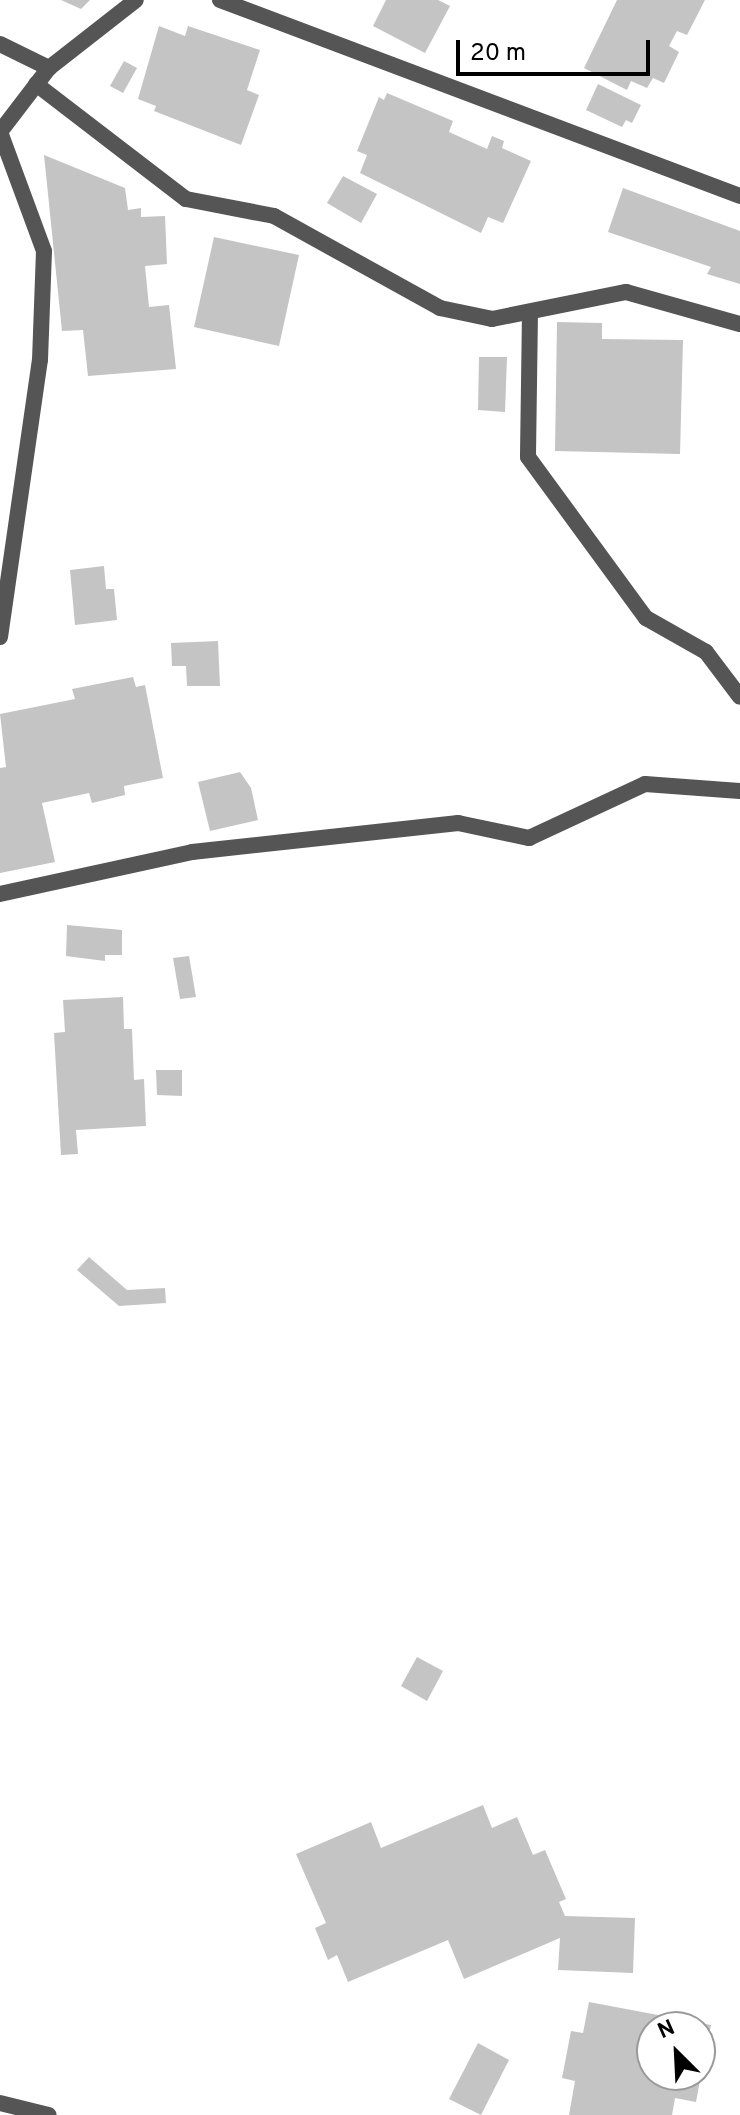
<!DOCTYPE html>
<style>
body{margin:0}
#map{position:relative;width:740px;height:2115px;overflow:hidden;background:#fff;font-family:Overpass,sans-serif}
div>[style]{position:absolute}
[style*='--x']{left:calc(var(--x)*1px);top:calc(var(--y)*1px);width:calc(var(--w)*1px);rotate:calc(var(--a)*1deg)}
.building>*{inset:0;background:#c4c4c4}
.service>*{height:16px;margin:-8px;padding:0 8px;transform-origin:8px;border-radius:8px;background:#555}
.minor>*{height:16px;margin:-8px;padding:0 8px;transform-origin:8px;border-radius:8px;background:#555}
span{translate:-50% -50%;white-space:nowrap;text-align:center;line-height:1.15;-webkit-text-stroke:6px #fff;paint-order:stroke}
.north{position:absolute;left:636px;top:2011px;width:80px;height:80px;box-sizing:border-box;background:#fff;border:2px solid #999;border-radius:50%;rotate:336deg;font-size:22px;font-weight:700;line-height:32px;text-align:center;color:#000}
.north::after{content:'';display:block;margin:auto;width:28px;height:36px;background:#000;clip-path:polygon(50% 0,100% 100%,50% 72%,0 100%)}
.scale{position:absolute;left:456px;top:40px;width:194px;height:36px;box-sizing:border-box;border:4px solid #000;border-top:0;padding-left:10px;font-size:24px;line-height:28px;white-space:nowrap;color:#000;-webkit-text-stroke:6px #fff;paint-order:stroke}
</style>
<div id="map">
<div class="building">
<i style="clip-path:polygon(61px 0,90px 0,81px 9px)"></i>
<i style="clip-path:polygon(386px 0,438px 0,450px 6px,425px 53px,373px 26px)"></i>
<i style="clip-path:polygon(617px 0,705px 0,687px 35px,677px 31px,669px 46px,679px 52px,664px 83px,653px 78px,647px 88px,631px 81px,627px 90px,584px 68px)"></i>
<i style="clip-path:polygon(159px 26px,185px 36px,188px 26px,260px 50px,247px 90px,259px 95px,241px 145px,154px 111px,156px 106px,138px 99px)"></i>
<i style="clip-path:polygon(124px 61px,137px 68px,123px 93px,110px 86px)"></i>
<i style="clip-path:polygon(598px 84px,641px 105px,632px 123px,626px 120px,622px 127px,586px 110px)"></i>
<i style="clip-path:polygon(387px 93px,453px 121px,449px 132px,487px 149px,492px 136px,504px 141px,502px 148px,531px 161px,503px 223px,488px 217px,481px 233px,360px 173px,367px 155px,357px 151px,379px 97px,384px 100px)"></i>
<i style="clip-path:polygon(44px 155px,125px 188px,128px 210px,141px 208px,141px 217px,165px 216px,167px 264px,145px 266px,149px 307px,169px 305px,176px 369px,88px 376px,83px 330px,62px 331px)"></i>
<i style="clip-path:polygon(343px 176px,377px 194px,361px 223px,327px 203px)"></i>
<i style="clip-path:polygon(623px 188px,740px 231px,740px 284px,707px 274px,711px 267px,608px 232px)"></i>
<i style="clip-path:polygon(214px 237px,299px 255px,279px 346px,194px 327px)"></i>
<i style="clip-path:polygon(557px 322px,602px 323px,602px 339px,683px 340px,680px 454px,555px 451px)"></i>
<i style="clip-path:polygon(479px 357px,507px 357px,505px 412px,478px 410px)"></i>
<i style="clip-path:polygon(104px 566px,106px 589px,114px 589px,117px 620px,75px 625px,70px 570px)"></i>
<i style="clip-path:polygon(218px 641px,220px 686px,187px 686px,186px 666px,172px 666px,171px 643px)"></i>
<i style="clip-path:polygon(133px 677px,136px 687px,145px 685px,163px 778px,124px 786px,125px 795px,92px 803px,89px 793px,42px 803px,55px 862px,0 873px,0 768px,6px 767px,0 714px,75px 699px,72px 689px)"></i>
<i style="clip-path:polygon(240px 772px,251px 788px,258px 820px,210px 831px,198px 782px)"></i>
<i style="clip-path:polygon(67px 925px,122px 930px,122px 955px,105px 955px,105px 961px,66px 956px)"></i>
<i style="clip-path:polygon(189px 956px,196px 997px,180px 999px,173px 958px)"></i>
<i style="clip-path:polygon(123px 997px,124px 1029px,132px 1029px,134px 1080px,144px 1079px,146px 1126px,76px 1130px,78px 1154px,61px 1155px,54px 1033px,65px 1032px,63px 1000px)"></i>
<i style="clip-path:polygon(156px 1070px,182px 1070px,182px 1096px,157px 1095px)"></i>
<i style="clip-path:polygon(89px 1257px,127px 1290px,165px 1288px,166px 1303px,119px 1306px,77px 1270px)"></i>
<i style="clip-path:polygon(417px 1657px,443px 1671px,427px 1701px,401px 1686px)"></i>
<i style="clip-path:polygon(483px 1805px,492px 1828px,517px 1817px,533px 1855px,545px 1850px,566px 1899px,559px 1902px,565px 1916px,635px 1918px,633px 1973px,558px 1970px,560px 1938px,464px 1979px,448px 1940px,348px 1982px,337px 1955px,328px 1960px,315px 1928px,326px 1923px,296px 1854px,371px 1822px,381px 1848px)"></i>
<i style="clip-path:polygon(589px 2002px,711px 2025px,701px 2073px,700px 2027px,652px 2027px,652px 2075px,701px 2075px,696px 2102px,675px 2098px,672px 2115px,569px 2115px,575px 2081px,562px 2078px,571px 2031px,583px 2033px)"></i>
<i style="clip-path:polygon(478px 2043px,509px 2060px,481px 2115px,449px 2099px)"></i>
</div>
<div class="service">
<i style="--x:0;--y:894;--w:197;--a:-12.3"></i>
<i style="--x:192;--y:852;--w:268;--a:-6.2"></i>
<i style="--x:458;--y:823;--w:73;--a:11.9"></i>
<i style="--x:529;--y:838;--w:128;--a:-25"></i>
<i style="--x:645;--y:784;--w:95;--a:4.2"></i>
</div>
<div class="minor">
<i style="--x:220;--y:0;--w:556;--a:20.65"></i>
<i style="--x:0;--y:44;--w:55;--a:26.1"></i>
<i style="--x:36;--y:84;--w:189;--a:37.5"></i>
<i style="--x:186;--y:199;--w:90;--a:10.9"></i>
<i style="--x:274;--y:216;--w:190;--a:29"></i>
<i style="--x:440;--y:308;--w:53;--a:11.9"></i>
<i style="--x:492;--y:319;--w:137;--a:-11.4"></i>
<i style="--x:626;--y:292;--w:118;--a:15.7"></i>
<i style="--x:0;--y:132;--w:81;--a:-52.6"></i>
<i style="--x:49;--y:68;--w:110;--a:-38"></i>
<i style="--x:530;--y:312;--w:145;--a:90.8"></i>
<i style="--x:528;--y:457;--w:200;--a:53.8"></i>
<i style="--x:646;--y:618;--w:69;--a:29.5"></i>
<i style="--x:706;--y:652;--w:56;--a:52.9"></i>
<i style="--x:0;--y:637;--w:280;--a:-81.8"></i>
<i style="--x:40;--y:360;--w:109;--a:-87.9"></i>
<i style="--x:44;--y:251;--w:127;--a:-110.3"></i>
<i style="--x:0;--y:2103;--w:50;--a:13.8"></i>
</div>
<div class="north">N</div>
<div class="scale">20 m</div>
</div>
